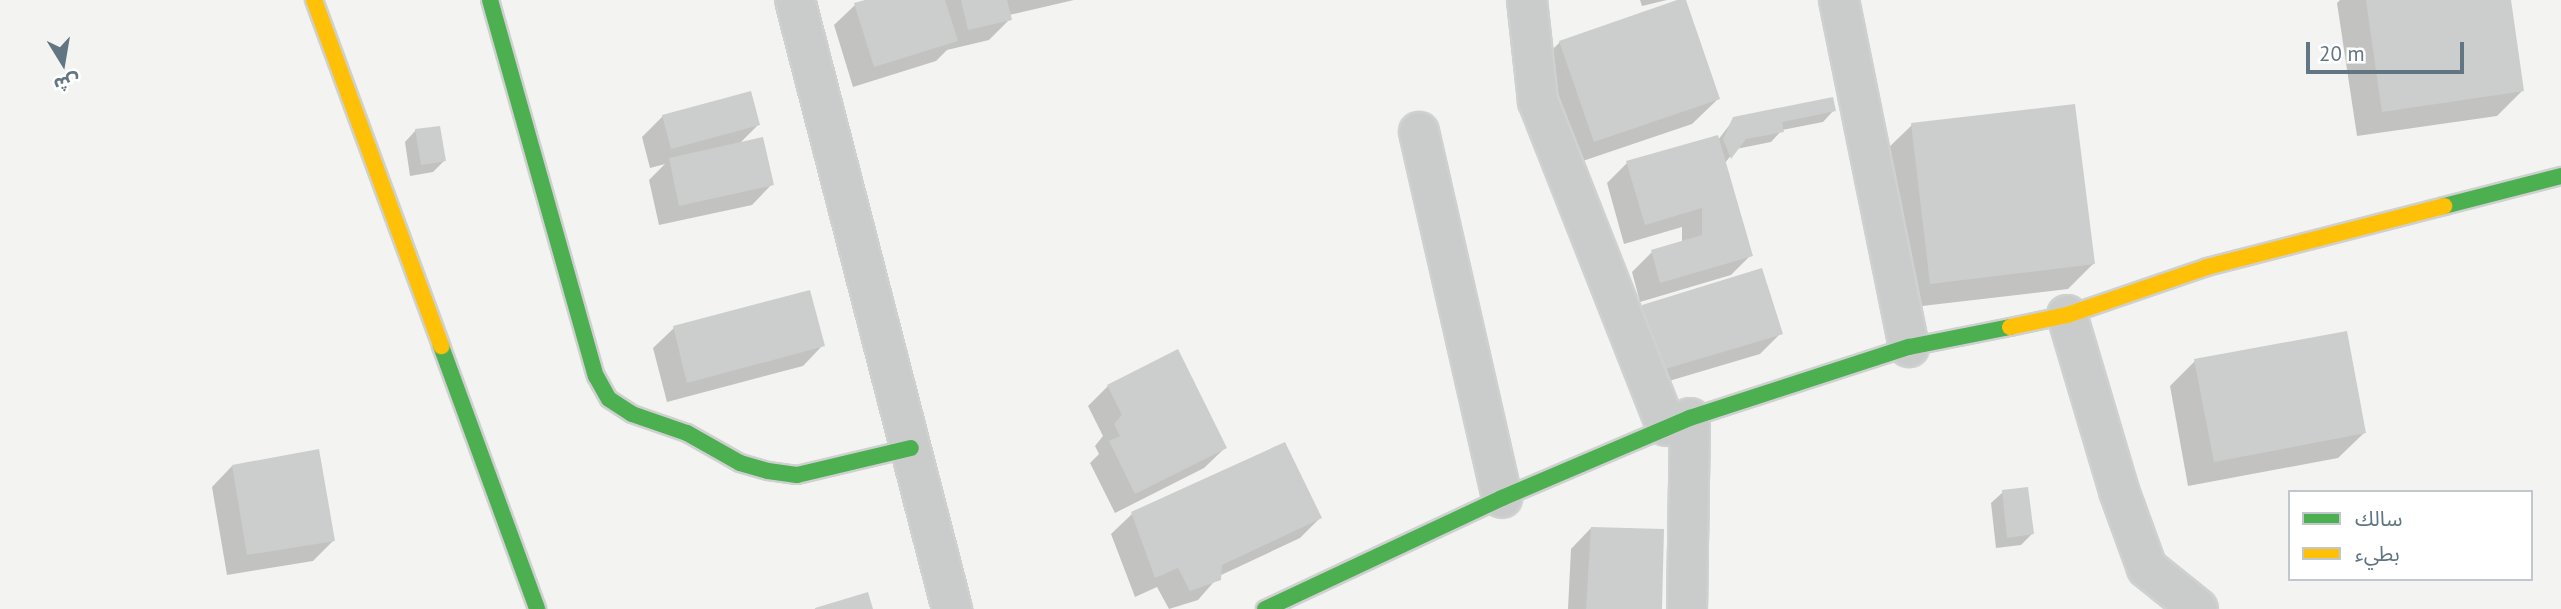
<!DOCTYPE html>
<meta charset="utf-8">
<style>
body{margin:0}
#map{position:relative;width:2561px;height:609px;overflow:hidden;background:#f3f3f1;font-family:"PT Sans","Noto Sans Arabic",sans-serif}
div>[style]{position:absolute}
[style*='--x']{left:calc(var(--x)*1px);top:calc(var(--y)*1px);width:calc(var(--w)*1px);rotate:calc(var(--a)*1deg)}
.shadow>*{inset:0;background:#0003}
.building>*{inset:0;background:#cccecd}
.roads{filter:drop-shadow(2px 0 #cfd1d1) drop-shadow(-2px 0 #cfd1d1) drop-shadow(0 2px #cfd1d1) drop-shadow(0 -2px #cfd1d1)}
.street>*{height:38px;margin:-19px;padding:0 19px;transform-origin:19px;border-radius:19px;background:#cacccc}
.fast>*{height:16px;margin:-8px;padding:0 8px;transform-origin:8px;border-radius:8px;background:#4caf50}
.slow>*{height:16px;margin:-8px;padding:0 8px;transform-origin:8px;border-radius:8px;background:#ffc107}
span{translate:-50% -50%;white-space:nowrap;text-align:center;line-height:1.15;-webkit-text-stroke:7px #fff;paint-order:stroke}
.legend{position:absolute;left:2288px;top:490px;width:245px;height:91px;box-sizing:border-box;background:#fff;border:2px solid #c0c8cd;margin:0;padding:9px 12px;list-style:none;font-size:21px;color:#627582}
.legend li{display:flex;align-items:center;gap:14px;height:35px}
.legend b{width:35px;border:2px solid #c0c8cd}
.north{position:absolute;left:28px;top:28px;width:70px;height:70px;-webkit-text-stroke:5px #fff;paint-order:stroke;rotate:169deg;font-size:19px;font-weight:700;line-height:28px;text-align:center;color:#627582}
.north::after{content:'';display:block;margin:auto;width:24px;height:32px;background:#627582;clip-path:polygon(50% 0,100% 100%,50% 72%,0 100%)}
.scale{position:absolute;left:2306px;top:42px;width:158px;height:32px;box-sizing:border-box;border:4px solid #627582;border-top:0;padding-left:9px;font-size:21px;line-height:24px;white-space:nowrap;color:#627582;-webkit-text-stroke:5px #fff;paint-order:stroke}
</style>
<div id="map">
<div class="shadow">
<i style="clip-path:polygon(870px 0,1074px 0,1009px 15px,1010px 19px,989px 40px,947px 50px,936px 61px,853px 87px,834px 25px,855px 5px)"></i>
<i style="clip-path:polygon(1640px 0,1667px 0,1642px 6px)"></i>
<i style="clip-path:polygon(1684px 0,1718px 99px,1692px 124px,1568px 166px,1534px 68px,1560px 42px)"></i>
<i style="clip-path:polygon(2340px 0,2509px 0,2522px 91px,2497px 116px,2357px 136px,2337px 3px)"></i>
<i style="clip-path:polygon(1834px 110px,1823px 122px,1782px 130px,1771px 142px,1736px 149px,1725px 163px,1751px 255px,1731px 275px,1640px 302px,1632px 272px,1652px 252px,1682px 243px,1682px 227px,1624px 244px,1607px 183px,1627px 163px,1718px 140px,1734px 119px)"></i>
<i style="clip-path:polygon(663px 116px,758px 125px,738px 145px,772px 184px,752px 205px,659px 225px,649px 180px,665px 164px,650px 168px,642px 137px)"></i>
<i style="clip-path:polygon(1912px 125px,2093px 264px,2068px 289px,1905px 308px,1886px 150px)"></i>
<i style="clip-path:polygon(416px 130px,444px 161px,433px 172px,410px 176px,405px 142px)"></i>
<i style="clip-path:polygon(1643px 306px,1781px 333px,1760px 354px,1642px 389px,1623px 327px)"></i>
<i style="clip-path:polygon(674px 328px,823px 345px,803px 366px,667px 402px,653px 348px)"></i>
<i style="clip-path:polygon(2195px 361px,2364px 433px,2338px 458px,2188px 486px,2170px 386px)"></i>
<i style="clip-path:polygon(1108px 386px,1225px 448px,1204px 468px,1115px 513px,1090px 463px,1099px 454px,1095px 446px,1103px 436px,1088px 406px)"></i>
<i style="clip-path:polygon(1284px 444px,1320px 518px,1300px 538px,1219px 576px,1198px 600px,1169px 609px,1157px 587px,1135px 597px,1111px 534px,1132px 514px)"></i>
<i style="clip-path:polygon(232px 466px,334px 540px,313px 561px,227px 575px,212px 487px)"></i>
<i style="clip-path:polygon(2003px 492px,2032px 534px,2021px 545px,1996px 548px,1991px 503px)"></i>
<i style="clip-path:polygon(1591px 528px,1660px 609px,1568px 609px,1571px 549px)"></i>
</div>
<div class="building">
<i style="clip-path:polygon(865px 0,945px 0,958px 41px,874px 67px,854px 3px)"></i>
<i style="clip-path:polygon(961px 0,1007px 0,1012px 20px,968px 30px)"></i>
<i style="clip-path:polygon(1677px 0,1686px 0,1720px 99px,1594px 142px,1559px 41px)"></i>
<i style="clip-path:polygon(2366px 0,2511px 0,2524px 91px,2382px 112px)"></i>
<i style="clip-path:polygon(751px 91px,760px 125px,671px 149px,662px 115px)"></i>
<i style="clip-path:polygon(1833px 97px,1836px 111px,1782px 122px,1784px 132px,1746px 139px,1731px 159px,1723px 139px,1733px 117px)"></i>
<i style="clip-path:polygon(2075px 104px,2095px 264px,1930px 284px,1911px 123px)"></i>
<i style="clip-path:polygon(440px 126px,446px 161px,421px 165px,415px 129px)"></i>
<i style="clip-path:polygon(1718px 135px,1753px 256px,1660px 283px,1651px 250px,1702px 235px,1702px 208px,1645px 225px,1626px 161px)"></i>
<i style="clip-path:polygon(763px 137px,774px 185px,679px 206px,669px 158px)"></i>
<i style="clip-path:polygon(1762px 268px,1783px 334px,1662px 370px,1642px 305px)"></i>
<i style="clip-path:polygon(810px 290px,825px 346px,687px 383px,673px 326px)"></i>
<i style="clip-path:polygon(2347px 331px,2366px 433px,2214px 462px,2194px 359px)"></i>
<i style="clip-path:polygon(1178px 349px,1227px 448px,1135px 494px,1109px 441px,1120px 436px,1114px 424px,1122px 415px,1107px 385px)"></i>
<i style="clip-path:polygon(1285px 442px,1322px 518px,1222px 565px,1221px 580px,1190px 591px,1178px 568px,1155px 578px,1131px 512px)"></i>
<i style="clip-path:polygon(319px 449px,335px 541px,247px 555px,232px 465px)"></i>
<i style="clip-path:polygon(2028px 487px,2034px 534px,2007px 538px,2002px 490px)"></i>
<i style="clip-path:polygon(1591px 527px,1664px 529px,1662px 609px,1586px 609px)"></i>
<i style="clip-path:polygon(868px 592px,873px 609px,815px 609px,815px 608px)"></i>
</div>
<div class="roads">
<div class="street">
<i style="--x:795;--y:0;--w:629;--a:75.54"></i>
<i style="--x:1527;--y:0;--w:102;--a:83.8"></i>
<i style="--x:1538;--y:101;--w:349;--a:68.5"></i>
<i style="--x:1839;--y:0;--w:354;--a:78.6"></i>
<i style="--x:1419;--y:132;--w:375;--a:77.2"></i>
<i style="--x:2067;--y:315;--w:184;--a:73.5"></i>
<i style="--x:2119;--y:491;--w:82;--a:70"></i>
<i style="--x:2147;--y:568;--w:65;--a:38.8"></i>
<i style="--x:1687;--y:609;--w:191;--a:-89.1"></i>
</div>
<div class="fast">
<i style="--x:490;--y:0;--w:391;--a:74.3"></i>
<i style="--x:596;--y:376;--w:26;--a:61"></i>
<i style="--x:609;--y:399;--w:27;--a:33"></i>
<i style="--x:632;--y:414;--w:58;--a:19.1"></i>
<i style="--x:687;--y:433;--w:61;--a:29.5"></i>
<i style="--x:740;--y:463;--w:29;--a:16"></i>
<i style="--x:768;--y:471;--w:29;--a:8"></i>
<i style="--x:797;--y:475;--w:117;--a:-13.3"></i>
<i style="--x:2444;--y:206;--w:121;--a:-14.4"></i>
<i style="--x:441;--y:346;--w:280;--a:69.9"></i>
<i style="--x:1265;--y:609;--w:262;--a:-25.1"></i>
<i style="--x:1502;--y:498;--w:204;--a:-23.1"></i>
<i style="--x:1690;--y:418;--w:230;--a:-18"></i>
<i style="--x:1909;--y:347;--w:103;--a:-11.2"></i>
</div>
<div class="slow">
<i style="--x:314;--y:0;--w:369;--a:69.8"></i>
<i style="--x:2010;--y:327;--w:58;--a:-11.9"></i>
<i style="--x:2067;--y:315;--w:148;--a:-18.9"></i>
<i style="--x:2207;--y:267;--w:245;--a:-14.4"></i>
</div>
</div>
<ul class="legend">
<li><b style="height:9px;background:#4caf50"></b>سالك</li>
<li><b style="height:9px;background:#ffc107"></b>بطيء</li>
</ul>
<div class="north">ش</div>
<div class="scale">20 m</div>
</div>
